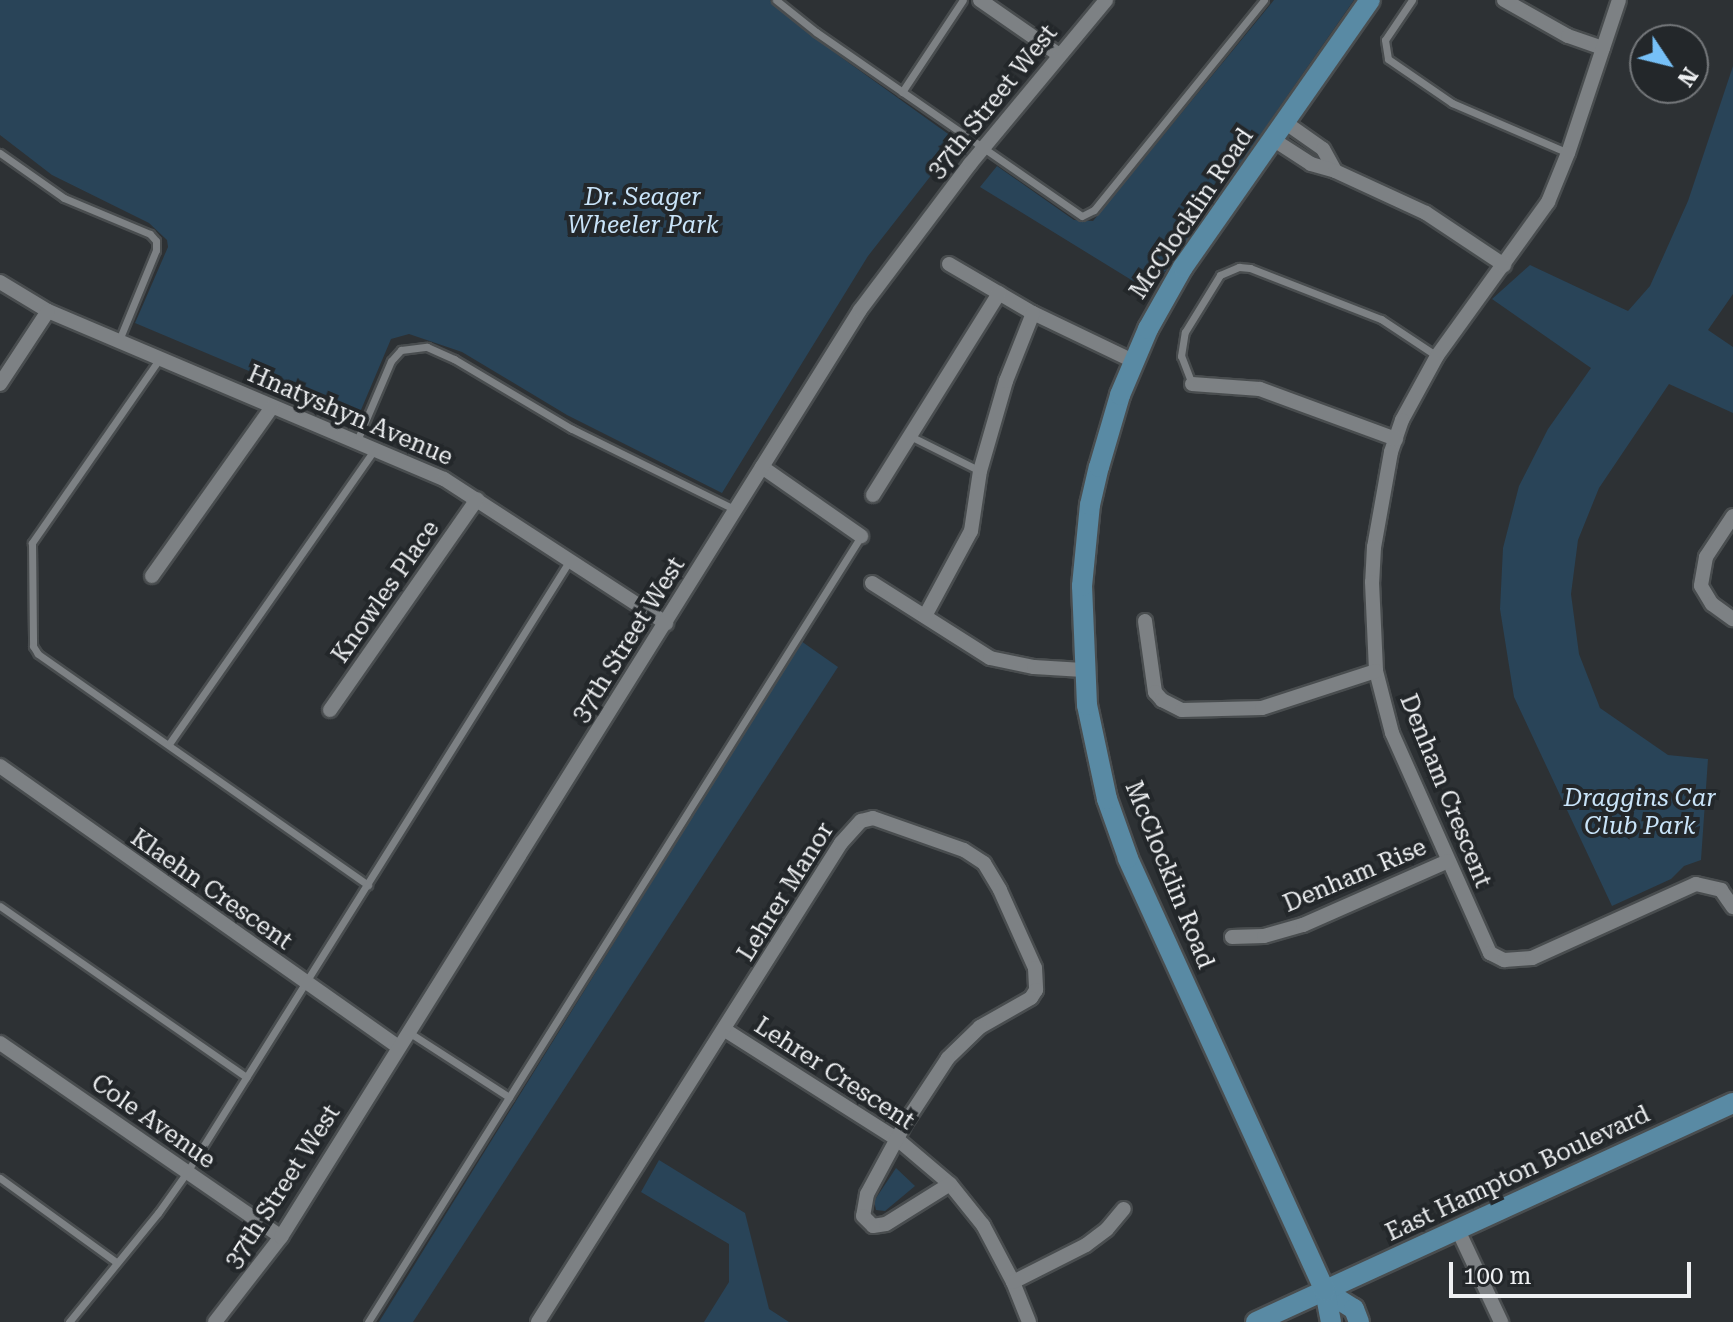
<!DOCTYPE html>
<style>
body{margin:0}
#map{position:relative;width:1733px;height:1322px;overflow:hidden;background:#2d3134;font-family:"Roboto Serif",serif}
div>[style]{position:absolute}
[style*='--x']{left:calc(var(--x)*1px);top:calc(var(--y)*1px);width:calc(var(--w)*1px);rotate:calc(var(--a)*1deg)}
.green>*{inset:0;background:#294458}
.roads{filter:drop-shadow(2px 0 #494d4f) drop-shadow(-2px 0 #494d4f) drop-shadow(0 2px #494d4f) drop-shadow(0 -2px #494d4f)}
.lane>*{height:7px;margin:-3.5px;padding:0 3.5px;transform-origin:3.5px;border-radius:3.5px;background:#7d8184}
.street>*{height:14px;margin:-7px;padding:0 7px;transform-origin:7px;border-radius:7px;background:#7d8184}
.secondary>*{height:20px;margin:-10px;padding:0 10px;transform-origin:10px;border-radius:10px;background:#598aa4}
span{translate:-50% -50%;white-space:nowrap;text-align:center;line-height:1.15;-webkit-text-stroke:8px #23272a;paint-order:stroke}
.street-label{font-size:24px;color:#eef0f2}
.park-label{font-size:24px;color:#c9e4f9;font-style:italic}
.north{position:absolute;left:1629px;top:24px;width:80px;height:80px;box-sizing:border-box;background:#23272a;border:2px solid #74777a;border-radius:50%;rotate:125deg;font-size:22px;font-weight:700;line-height:32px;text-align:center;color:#eef0f2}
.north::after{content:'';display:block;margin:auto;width:28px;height:36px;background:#76c0f7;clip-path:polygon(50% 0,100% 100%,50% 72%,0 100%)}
.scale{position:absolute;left:1449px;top:1262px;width:242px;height:36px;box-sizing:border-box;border:4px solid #eef0f2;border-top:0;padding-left:10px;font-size:24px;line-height:28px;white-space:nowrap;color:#eef0f2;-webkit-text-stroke:6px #23272a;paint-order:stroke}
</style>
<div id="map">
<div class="green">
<i style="clip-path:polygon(0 0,770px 0,838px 55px,958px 141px,868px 256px,722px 493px,567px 415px,462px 352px,409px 334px,391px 339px,358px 417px,135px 323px,168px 247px,167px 240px,149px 223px,52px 175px,0 135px)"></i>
<i style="clip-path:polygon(1274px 0,1354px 0,1151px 292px,980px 187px,997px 166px,1074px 220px,1093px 221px)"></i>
<i style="clip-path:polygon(1733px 66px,1733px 294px,1708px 330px,1733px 347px,1733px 413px,1669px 384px,1599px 488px,1578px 540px,1571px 594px,1579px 654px,1600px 708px,1668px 755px,1708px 759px,1701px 860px,1684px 866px,1671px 879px,1612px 906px,1514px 697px,1500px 609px,1503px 548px,1519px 486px,1548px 429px,1591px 368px,1492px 299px,1530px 265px,1628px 311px,1650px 286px,1688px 201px)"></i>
<i style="clip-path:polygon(801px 641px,838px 667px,413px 1322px,379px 1322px)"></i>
<i style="clip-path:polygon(659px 1160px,745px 1213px,769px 1309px,789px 1322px,704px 1322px,729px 1282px,729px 1244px,641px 1192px)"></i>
<i style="clip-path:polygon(896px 1168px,915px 1186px,885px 1211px,876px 1210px,874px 1201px)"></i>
</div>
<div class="roads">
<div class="lane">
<i style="--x:776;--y:0;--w:51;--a:38.7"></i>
<i style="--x:816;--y:32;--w:323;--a:34.7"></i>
<i style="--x:1082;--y:216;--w:13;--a:-27"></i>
<i style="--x:1094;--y:210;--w:270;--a:-51"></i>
<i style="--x:1412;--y:0;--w:48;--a:124"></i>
<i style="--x:1385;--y:40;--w:19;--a:81"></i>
<i style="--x:1388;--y:59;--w:78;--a:34.5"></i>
<i style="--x:1452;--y:103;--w:126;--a:23.3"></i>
<i style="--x:902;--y:92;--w:110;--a:-56.5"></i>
<i style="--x:0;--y:153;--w:78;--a:35.1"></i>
<i style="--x:64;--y:198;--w:93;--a:22.7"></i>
<i style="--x:150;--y:234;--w:9;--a:49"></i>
<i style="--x:156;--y:241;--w:9;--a:90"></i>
<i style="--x:156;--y:250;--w:97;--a:112.3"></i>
<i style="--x:160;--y:358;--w:225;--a:124.7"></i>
<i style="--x:32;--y:543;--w:103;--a:89.4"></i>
<i style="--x:33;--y:646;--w:9;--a:58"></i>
<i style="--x:38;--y:654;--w:403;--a:35"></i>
<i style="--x:1192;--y:384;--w:30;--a:-111"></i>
<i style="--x:1181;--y:356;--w:24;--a:-81"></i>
<i style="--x:1185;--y:332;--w:67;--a:-58.4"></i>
<i style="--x:1220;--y:275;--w:21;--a:-23"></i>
<i style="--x:1239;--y:267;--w:11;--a:5"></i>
<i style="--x:1250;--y:268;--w:141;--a:21.3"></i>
<i style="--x:1381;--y:319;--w:67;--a:33.5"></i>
<i style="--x:910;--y:436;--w:78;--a:26.6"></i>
<i style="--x:356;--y:443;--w:89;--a:-66.9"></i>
<i style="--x:391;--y:361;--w:15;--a:-48"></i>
<i style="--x:401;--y:350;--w:26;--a:-7"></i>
<i style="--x:427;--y:347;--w:30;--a:24"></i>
<i style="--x:454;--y:359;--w:137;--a:30.7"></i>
<i style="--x:572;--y:429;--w:183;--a:26.3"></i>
<i style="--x:169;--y:744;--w:358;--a:-55.1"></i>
<i style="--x:0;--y:906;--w:300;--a:34.8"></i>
<i style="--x:410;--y:1033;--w:118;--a:32.9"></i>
<i style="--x:0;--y:1178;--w:143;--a:35.9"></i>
<i style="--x:69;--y:1322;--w:141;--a:-50.8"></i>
<i style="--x:158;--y:1213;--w:50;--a:-54.7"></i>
<i style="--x:187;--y:1172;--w:722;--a:-57.96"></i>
<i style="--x:368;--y:1322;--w:928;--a:-57.9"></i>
</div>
<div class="street">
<i style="--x:980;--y:0;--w:96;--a:34.8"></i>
<i style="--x:1504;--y:0;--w:73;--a:29.4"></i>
<i style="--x:1568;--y:36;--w:37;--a:19"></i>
<i style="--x:1619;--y:0;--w:161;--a:108.4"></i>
<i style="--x:1568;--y:153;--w:53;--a:112.2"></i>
<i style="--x:1548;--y:202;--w:190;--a:125.8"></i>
<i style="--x:1437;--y:356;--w:73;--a:118.7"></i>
<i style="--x:1402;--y:420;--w:34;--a:109"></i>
<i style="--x:1391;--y:452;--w:97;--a:100.1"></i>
<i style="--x:1374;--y:547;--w:35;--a:93"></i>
<i style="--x:1372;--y:582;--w:89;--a:87.4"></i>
<i style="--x:1376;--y:671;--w:64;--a:75.5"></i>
<i style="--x:1392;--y:733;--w:241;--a:66"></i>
<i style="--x:1490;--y:953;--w:16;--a:27"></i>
<i style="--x:1504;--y:960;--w:28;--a:-4"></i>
<i style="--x:1532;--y:958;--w:180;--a:-24.3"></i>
<i style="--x:1696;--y:884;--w:26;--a:13"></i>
<i style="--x:1721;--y:890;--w:21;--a:55"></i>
<i style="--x:1286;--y:123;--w:45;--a:35.1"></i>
<i style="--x:1323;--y:149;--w:25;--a:61"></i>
<i style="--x:1274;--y:140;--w:44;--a:33"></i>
<i style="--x:1311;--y:164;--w:25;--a:16"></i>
<i style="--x:1335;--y:171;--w:100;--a:24.8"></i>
<i style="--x:1426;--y:213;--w:94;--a:33.7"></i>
<i style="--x:949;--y:264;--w:97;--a:30.3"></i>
<i style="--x:1033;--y:313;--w:111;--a:25.6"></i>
<i style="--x:0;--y:282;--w:56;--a:31.1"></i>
<i style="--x:48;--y:311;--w:430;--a:23"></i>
<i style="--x:444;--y:479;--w:265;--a:33"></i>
<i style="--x:0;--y:384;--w:87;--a:-56.7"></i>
<i style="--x:1192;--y:384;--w:68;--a:4.2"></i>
<i style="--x:1260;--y:389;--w:145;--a:20.2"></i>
<i style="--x:762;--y:467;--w:121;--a:34.9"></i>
<i style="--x:873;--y:495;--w:238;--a:-58"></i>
<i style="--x:1733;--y:516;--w:49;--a:123.4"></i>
<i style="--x:1706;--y:557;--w:29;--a:100"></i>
<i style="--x:1701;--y:586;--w:21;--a:59"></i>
<i style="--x:1712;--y:604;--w:26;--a:36"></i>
<i style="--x:152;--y:576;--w:207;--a:-54.6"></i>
<i style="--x:872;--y:583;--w:140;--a:32.4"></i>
<i style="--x:990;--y:658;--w:45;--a:11.6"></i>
<i style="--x:1034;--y:667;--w:49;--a:3.5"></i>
<i style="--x:925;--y:616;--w:97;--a:-61.6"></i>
<i style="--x:971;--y:531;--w:61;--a:-81.5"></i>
<i style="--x:980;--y:471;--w:94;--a:-73.9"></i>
<i style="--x:1006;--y:381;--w:73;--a:-68.3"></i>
<i style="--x:1145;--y:621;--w:72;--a:82"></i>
<i style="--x:1155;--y:692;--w:11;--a:49"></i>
<i style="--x:1162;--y:700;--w:22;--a:27"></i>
<i style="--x:1182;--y:710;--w:80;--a:-1.4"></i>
<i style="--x:1262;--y:708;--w:120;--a:-18"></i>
<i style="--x:330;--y:710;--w:257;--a:-55.1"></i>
<i style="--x:0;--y:766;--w:488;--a:35.2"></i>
<i style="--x:1232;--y:937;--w:32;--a:-2"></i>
<i style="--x:1264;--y:936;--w:41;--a:-15.8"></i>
<i style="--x:1303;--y:925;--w:158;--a:-23.8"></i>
<i style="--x:725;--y:1030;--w:204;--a:32.4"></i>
<i style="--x:897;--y:1139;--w:70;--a:40.3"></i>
<i style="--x:950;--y:1184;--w:53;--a:51.2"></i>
<i style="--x:983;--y:1225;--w:64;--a:62.2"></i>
<i style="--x:1013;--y:1282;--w:43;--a:68.2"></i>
<i style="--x:0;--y:1043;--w:341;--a:34.6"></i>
<i style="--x:1458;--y:1230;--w:102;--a:64.9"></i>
<i style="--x:1013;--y:1282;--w:82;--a:-26.9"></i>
<i style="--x:1086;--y:1245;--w:26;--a:-37"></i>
<i style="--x:1107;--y:1229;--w:26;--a:-50"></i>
<i style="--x:215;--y:1322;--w:108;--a:-52.2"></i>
<i style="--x:281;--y:1237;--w:1093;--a:-58.01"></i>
<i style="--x:860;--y:310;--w:183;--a:-53"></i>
<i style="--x:970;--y:164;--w:213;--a:-50.3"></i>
<i style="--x:538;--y:1322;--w:567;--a:-57.68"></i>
<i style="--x:841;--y:843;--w:30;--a:-48"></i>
<i style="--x:861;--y:821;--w:12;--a:-14"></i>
<i style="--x:873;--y:818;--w:96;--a:19.4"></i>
<i style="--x:964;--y:850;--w:24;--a:33"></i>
<i style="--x:984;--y:863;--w:31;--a:59"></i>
<i style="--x:1000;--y:890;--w:85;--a:65.8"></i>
<i style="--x:1035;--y:968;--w:22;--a:87"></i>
<i style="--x:1036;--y:990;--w:9;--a:122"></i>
<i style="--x:1031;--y:998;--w:59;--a:150.4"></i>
<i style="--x:980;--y:1027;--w:45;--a:135.9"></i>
<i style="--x:948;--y:1058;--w:77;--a:123.3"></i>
<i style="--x:906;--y:1122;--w:82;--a:118.4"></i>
<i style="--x:867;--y:1194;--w:22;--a:100"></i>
<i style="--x:863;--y:1216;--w:14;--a:45"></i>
<i style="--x:873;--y:1226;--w:13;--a:-9"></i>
<i style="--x:886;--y:1224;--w:75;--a:-32"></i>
</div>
<div class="secondary">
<i style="--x:1325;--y:1291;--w:34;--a:32"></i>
<i style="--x:1354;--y:1309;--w:14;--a:69"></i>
<i style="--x:1256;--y:1322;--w:525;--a:-24.66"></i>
<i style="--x:1331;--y:1322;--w:32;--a:-101"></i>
<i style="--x:1325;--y:1291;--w:476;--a:-114.5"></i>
<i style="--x:1128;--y:858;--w:63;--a:-109.6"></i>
<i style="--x:1107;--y:799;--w:96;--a:-102"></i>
<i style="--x:1087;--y:705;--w:119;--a:-92.4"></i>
<i style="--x:1082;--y:586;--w:81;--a:-84.4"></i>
<i style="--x:1090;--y:505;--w:39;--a:-77"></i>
<i style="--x:1099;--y:467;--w:75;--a:-73.7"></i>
<i style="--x:1120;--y:395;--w:72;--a:-67"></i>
<i style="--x:1148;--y:329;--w:71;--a:-60.6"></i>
<i style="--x:1183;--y:267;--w:326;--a:-55"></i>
</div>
</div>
<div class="street-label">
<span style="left:993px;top:102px;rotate:-51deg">37th Street West</span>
<span style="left:1192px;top:214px;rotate:-56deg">McClocklin Road</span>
<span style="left:350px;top:416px;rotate:23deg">Hnatyshyn Avenue</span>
<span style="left:386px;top:592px;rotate:-55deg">Knowles Place</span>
<span style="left:629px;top:640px;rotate:-58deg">37th Street West</span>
<span style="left:1445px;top:791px;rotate:68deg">Denham Crescent</span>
<span style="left:1169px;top:875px;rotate:68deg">McClocklin Road</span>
<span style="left:1355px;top:876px;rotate:-23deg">Denham Rise</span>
<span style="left:211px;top:890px;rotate:35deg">Klaehn Crescent</span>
<span style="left:786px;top:892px;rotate:-58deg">Lehrer Manor</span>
<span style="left:834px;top:1074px;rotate:33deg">Lehrer Crescent</span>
<span style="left:153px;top:1122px;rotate:35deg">Cole Avenue</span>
<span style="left:1518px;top:1174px;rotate:-25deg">East Hampton Boulevard</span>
<span style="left:283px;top:1187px;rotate:-57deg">37th Street West</span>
</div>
<div class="park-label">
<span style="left:643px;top:212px">Dr. Seager<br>Wheeler Park</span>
<span style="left:1640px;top:813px">Draggins Car<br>Club Park</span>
</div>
<div class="north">N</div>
<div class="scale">100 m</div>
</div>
